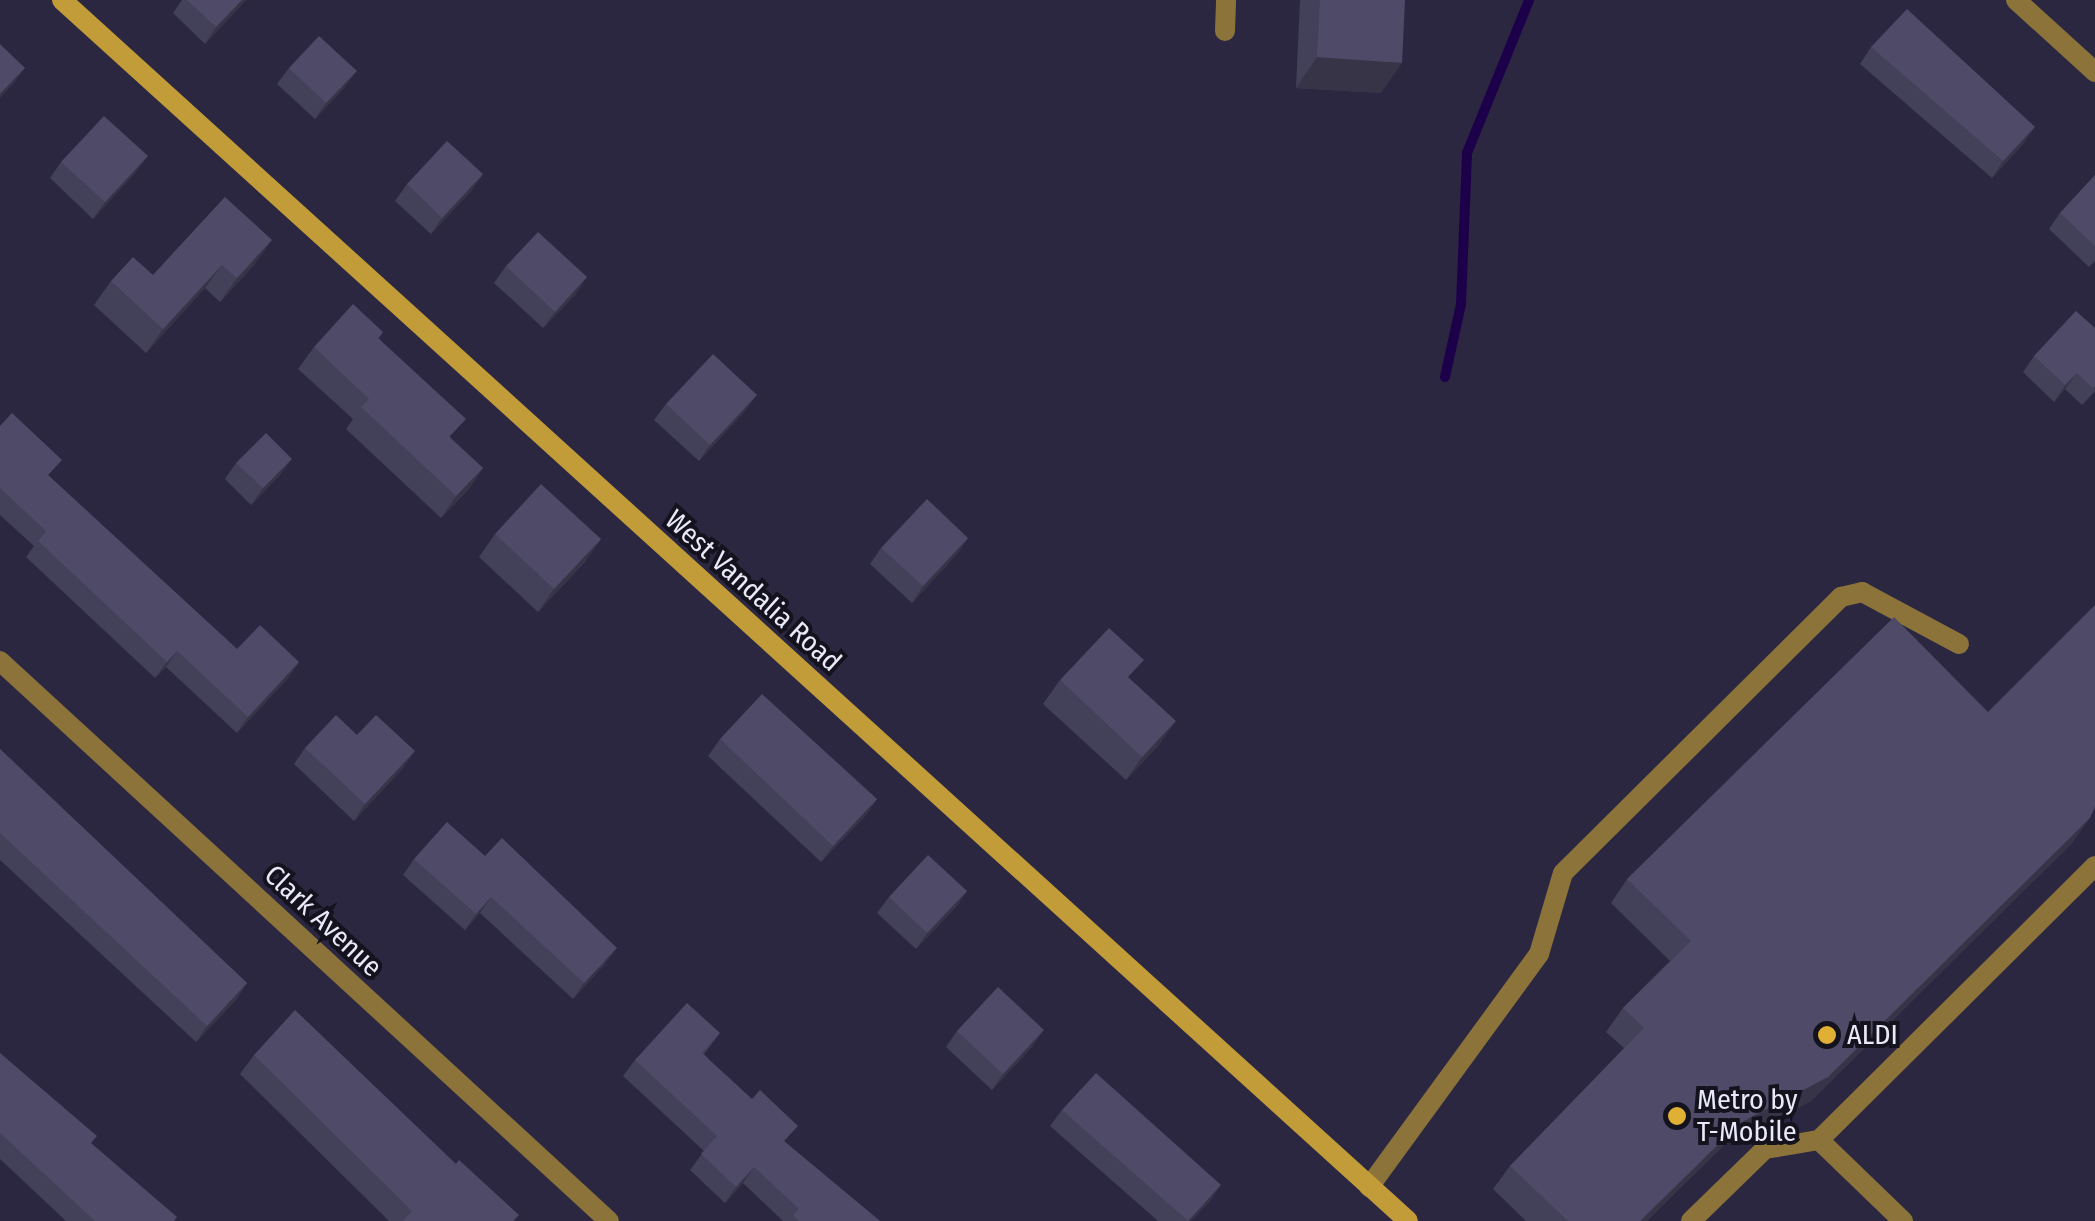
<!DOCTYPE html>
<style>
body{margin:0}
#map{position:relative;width:2095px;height:1221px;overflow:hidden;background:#2b2741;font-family:"Fira Sans Condensed",sans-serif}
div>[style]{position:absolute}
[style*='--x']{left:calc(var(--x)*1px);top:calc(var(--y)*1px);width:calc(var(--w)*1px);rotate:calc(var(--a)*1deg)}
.stream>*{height:10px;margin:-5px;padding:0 5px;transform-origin:5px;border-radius:5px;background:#1d004a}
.service>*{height:20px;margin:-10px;padding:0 10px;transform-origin:10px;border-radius:10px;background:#8b733a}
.minor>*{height:20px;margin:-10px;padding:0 10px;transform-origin:10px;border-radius:10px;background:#8b733a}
.secondary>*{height:20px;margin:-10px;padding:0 10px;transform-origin:10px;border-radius:10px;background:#c29c38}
.wall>*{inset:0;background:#434059}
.shaded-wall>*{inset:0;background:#373448}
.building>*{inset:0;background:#4e4a67}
.dots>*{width:28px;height:28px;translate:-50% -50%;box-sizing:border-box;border:5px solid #13121d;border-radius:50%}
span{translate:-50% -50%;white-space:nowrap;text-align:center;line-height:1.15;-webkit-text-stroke:8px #13121d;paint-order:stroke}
.street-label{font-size:28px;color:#eae9fa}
.poi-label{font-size:28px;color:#eae9fa}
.left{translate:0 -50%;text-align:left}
</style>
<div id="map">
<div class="stream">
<i style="--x:1445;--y:377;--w:75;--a:-77.6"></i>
<i style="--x:1461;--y:304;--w:151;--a:-87.7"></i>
<i style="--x:1467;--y:153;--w:165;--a:-67.9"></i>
</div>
<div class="service">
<i style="--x:1225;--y:31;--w:31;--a:-88"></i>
<i style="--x:1819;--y:1140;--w:117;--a:44"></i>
<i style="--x:1369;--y:1187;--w:288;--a:-53.9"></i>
<i style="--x:1539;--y:954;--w:84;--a:-73.5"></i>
<i style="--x:1563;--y:873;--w:392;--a:-44.8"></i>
<i style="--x:1841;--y:597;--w:22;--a:-13"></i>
<i style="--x:1862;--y:592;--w:110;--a:28.2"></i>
<i style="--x:1691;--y:1221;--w:103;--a:-44.2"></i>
<i style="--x:1765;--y:1149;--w:55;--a:-9.5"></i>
<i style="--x:1819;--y:1140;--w:389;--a:-44.8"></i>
</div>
<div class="minor">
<i style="--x:2016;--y:0;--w:107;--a:42.3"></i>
<i style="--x:0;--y:661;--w:827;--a:42.6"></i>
</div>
<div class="secondary">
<i style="--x:62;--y:0;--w:1817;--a:42.21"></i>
</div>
<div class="wall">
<i style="clip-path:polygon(182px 0,246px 0,205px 44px,173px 13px)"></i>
<i style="clip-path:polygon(1300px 0,1405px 0,1381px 93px,1296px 88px)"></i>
<i style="clip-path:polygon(1871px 47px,2024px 143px,1992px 178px,1860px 64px)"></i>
<i style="clip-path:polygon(289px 68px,345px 87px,315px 119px,277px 84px)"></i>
<i style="clip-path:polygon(61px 162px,136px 172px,93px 219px,50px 178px)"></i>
<i style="clip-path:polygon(483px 174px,471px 191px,431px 234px,395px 201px,407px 184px)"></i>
<i style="clip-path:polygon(2095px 175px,2095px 261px,2089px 267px,2049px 229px,2060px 213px)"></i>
<i style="clip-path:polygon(225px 197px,255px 264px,220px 302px,205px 288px,146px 353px,94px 305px,111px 281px,153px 275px)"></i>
<i style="clip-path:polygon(506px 266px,576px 294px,543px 328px,494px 283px)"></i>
<i style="clip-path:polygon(2076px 311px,2095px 391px,2082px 405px,2065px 389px,2054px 402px,2023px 372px,2034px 356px)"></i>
<i style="clip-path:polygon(383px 332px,379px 338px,452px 439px,483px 468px,468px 490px,441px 518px,346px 429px,353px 419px,298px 369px,314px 347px)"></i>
<i style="clip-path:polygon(666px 404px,745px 411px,699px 461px,654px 420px)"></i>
<i style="clip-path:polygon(0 426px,50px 477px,237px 649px,299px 662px,288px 678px,237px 733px,166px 667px,155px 678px,26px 557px,34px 546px,0 515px)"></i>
<i style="clip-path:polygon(236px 463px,280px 475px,251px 505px,225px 479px)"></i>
<i style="clip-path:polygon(495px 534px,601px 539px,584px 563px,538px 612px,479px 557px)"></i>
<i style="clip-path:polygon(968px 538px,957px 554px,912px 603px,870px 564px,881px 548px)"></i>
<i style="clip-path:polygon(1060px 680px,1159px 745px,1126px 780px,1043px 704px)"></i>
<i style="clip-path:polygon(357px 735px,404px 767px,354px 821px,294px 764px,305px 748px)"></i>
<i style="clip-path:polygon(720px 739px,877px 799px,866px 815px,821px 862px,708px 756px)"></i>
<i style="clip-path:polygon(0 749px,247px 983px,236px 1000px,196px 1042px,0 860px)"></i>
<i style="clip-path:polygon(2073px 842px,1811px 1101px,1723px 1146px,1647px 1221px,1526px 1221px,1493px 1189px,1510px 1166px,1624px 1048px,1606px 1032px,1623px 1008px,1670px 961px,1611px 903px,1627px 879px)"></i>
<i style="clip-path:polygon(485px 856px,605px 964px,573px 999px,480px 913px,465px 930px,403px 875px,414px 859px)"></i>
<i style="clip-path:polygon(967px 891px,956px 907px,916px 949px,877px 913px,889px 897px)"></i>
<i style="clip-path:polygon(957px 1031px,1033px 1046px,992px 1090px,946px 1047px)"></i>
<i style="clip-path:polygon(720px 1033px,704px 1054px,786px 1143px,880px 1221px,783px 1221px,743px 1183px,725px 1203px,690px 1170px,704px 1151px,623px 1076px,635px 1060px)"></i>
<i style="clip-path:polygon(0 1053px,92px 1144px,174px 1221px,66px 1221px,0 1159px)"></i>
<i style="clip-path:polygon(254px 1055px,515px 1221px,389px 1221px,240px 1074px)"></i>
<i style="clip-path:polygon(1062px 1110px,1210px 1201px,1191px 1221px,1158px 1221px,1050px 1126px)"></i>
</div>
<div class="shaded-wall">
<i style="clip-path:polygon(242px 0,246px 0,205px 44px,216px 27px)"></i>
<i style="clip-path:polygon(1317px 57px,1402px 63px,1381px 93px,1296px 88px)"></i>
<i style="clip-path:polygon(25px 68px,13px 84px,0 98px,0 94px)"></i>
<i style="clip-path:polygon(357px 71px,345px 87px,315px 119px,326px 103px)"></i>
<i style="clip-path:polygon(2035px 127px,2024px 143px,1992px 178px,2003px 161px)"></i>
<i style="clip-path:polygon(148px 156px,136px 172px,93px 219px,105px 202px)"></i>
<i style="clip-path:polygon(483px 174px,471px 191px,431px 234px,442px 218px)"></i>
<i style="clip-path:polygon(272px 240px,255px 264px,220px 302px,237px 278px)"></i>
<i style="clip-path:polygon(222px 265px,205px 288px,146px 353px,163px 329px)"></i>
<i style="clip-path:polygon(587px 277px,576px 294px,543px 328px,555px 312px)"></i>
<i style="clip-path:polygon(2077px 373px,2065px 389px,2054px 402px,2065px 385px)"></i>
<i style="clip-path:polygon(757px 395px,745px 411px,699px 461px,710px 445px)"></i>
<i style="clip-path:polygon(292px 459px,280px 475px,251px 505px,263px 488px)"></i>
<i style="clip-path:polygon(483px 468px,468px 490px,441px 518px,456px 496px)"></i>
<i style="clip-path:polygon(968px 538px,957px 554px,912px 603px,923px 586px)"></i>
<i style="clip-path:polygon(601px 539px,584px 563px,538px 612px,554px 589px)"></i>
<i style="clip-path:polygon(177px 651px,166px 667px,155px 678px,167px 662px)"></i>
<i style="clip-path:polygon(299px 662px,288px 678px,237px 733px,248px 717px)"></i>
<i style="clip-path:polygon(1176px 721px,1159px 745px,1126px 780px,1142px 757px)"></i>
<i style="clip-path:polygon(415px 751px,404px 767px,354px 821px,365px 804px)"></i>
<i style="clip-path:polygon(877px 799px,866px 815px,821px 862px,833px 846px)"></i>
<i style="clip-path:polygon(2090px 818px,2073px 842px,1811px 1101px,1723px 1146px,1647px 1221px,1640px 1221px,1740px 1123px)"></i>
<i style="clip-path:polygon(967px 891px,956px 907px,916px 949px,927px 933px)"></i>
<i style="clip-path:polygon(491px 897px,480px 913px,465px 930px,476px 914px)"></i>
<i style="clip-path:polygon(617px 948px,605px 964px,573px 999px,584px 983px)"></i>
<i style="clip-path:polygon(247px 983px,236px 1000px,196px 1042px,207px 1026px)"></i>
<i style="clip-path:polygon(1044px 1030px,1033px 1046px,992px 1090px,1003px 1074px)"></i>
<i style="clip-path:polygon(754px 1167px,743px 1183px,725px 1203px,736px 1187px)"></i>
<i style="clip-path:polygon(1221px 1185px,1210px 1201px,1191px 1221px,1188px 1221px)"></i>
</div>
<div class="building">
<i style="clip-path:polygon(187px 0,242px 0,216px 27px)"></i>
<i style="clip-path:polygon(1320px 0,1405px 0,1402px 63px,1317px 57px)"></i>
<i style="clip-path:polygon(1907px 9px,2035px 127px,2003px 161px,1871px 47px)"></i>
<i style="clip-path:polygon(319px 36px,357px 71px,326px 103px,289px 68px)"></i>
<i style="clip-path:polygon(0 44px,25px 68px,0 94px)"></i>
<i style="clip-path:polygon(104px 116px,148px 156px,105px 202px,61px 162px)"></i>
<i style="clip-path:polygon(447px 141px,483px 174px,442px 218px,407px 184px)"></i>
<i style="clip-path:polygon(2095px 175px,2095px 246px,2060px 213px)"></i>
<i style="clip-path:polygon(225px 197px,272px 240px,237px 278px,222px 265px,163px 329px,111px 281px,133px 257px,153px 275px)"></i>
<i style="clip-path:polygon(538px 232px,587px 277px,555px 312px,506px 266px)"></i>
<i style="clip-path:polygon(353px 304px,383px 332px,378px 338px,466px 419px,449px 437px,483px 468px,456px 496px,361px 407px,369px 399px,314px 347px)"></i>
<i style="clip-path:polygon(2076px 311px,2095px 328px,2095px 387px,2093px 388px,2077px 373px,2065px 385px,2034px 356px)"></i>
<i style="clip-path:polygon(713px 354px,757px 395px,710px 445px,666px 404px)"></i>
<i style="clip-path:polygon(12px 413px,62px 460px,48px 475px,237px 649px,260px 625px,299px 662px,248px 717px,177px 651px,167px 662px,38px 541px,46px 531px,0 488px,0 426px)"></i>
<i style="clip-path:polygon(266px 433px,292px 459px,263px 488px,236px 463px)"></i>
<i style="clip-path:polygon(541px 484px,601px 539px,554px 589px,495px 534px)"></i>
<i style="clip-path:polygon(927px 499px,968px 538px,923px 586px,881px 548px)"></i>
<i style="clip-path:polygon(2095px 605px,2095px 807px,2090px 818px,1828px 1077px,1740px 1123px,1640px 1221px,1568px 1221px,1510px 1166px,1644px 1028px,1623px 1008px,1691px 941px,1627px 879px,1894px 617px,1988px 712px)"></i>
<i style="clip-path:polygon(1109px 628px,1144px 660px,1128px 677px,1176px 721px,1142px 757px,1060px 680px)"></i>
<i style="clip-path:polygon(762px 694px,877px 799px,833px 846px,720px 739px)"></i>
<i style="clip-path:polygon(336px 715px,357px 735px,376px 715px,415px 751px,365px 804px,305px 748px)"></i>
<i style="clip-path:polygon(0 749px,247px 983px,207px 1026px,0 833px)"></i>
<i style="clip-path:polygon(447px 822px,485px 856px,502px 838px,617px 948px,584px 983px,491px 897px,476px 914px,414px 859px)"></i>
<i style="clip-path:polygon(928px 855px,967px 891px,927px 933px,889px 897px)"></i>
<i style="clip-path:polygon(998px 987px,1044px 1030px,1003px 1074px,957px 1031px)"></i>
<i style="clip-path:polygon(687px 1003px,720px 1033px,702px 1053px,752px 1099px,760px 1090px,798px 1126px,784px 1141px,880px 1221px,799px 1221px,793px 1215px,799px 1209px,754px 1167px,736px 1187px,701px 1154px,717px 1136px,635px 1060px)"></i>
<i style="clip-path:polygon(295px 1010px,456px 1164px,459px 1160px,519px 1215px,513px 1221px,403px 1221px,412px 1211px,254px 1055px)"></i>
<i style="clip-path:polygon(0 1053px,97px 1136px,91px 1143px,177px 1217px,174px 1221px,95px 1221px,0 1133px)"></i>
<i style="clip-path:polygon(1096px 1073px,1221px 1185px,1188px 1221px,1062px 1110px)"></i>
</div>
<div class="dots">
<i style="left:1827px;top:1035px;background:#dfb033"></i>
<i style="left:1677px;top:1116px;background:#dfb033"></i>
</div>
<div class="street-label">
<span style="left:753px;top:591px;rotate:42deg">West Vandalia Road</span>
<span style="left:323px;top:921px;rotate:43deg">Clark Avenue</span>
</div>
<div class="poi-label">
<span class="left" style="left:1847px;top:1035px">ALDI</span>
<span class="left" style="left:1697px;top:1116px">Metro by<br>T-Mobile</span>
</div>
</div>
